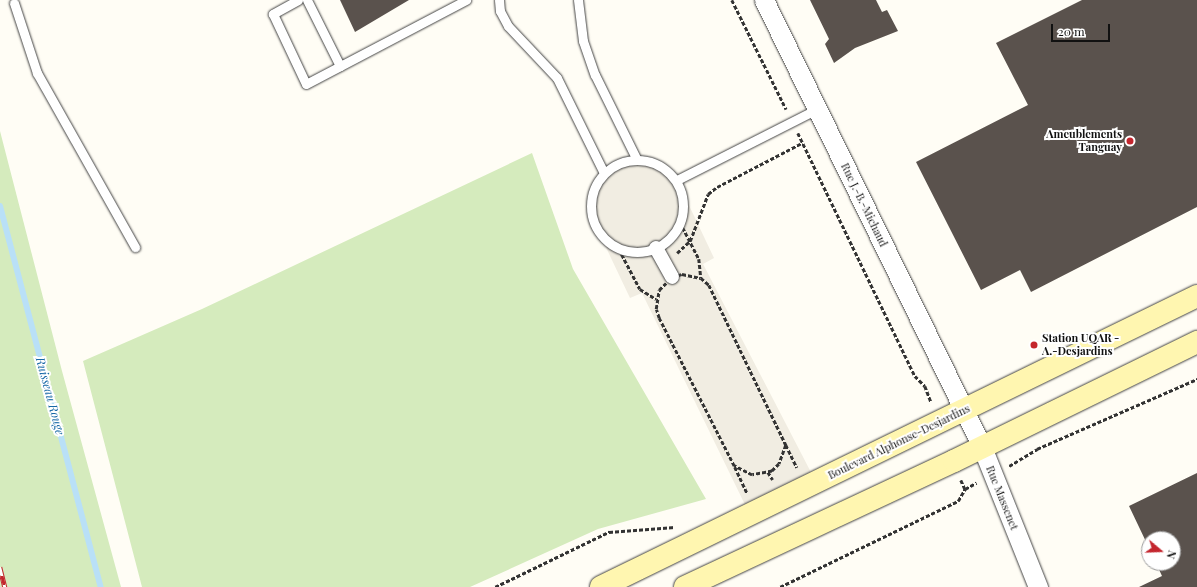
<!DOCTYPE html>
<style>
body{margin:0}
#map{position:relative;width:1197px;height:587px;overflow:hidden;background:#fffdf5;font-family:"Playfair Display",serif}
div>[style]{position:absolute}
.green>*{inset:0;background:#d5ebbd}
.plaza>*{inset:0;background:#f1ede2}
.stream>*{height:6px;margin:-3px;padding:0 3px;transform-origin:3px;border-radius:3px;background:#b9e0f7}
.building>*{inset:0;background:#5a524d}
.path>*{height:2.5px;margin-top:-1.25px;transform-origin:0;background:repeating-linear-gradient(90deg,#333 0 4px,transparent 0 6px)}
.roads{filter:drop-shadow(0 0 1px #444) drop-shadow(0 0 1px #444)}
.service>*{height:9px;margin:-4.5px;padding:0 4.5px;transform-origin:4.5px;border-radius:4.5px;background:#fff}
.service>.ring{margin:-4.5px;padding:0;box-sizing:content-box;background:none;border:9px solid #fff;border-radius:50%}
.pedestrian>*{height:14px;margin:-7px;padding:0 7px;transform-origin:7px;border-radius:7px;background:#fff}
.minor>*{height:19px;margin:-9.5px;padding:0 9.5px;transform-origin:9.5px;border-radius:9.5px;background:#fff}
.secondary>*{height:22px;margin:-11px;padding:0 11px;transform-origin:11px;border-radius:11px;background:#fff6b0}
.rail>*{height:4.5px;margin-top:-2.25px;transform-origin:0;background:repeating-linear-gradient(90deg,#fff 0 9px,#c4262e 0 18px);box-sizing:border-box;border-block:1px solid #c4262e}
.dots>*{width:11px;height:11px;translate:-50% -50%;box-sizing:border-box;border:2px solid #fff;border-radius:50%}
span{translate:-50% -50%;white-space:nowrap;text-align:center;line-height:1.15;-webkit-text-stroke:4px #fff;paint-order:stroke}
.poi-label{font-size:11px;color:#111;font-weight:700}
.right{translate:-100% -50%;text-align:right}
.left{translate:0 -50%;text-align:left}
.street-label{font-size:11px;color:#111}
.water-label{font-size:12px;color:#1768a6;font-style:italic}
.north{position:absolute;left:1141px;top:531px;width:40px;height:40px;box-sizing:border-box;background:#fff;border:1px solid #a0a0a0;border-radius:50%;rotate:109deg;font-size:11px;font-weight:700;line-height:16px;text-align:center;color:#111}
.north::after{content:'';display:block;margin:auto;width:14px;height:18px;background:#c4262e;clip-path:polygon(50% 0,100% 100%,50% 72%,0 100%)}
.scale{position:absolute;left:1051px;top:24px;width:59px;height:18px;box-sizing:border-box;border:2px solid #111;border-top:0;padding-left:5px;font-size:12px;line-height:14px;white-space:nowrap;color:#111;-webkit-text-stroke:3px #fff;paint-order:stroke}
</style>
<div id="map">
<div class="green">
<i style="clip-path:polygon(0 131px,62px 371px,121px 587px,0 587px)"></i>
<i style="clip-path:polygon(532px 153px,573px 269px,706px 499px,598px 529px,470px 587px,142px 587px,83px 361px,202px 309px)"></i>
</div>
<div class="plaza">
<i style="clip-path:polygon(636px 158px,662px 166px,677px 180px,714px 258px,703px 264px,816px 482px,750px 515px,642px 293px,630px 298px,592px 218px,590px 203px,594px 188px,604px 173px,620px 162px)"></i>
</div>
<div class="stream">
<i style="left:0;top:206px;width:394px;rotate:75.2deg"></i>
</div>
<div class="building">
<i style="clip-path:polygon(340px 0,409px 0,355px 32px)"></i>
<i style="clip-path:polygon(810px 0,876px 0,882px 12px,887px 10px,898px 31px,855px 48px,834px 63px,825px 44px,829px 39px)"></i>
<i style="clip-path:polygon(1082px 0,1197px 0,1197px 207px,1031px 292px,1020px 270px,981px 290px,916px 162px,1028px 105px,996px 43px)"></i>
<i style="clip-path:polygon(1197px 473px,1197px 587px,1139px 587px,1162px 576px,1156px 563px,1173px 563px,1173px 539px,1149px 539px,1149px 548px,1129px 506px)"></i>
</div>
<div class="path">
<i style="left:732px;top:0;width:122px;rotate:63.6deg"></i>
<i style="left:798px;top:133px;width:270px;rotate:64.3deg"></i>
<i style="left:915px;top:376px;width:14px;rotate:45deg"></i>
<i style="left:925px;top:386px;width:17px;rotate:69deg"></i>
<i style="left:680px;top:222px;width:42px;rotate:62.8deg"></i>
<i style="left:699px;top:259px;width:19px;rotate:84deg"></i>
<i style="left:619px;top:249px;width:45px;rotate:62.3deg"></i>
<i style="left:640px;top:289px;width:19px;rotate:32deg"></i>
<i style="left:677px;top:253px;width:18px;rotate:-43deg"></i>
<i style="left:690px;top:241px;width:50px;rotate:-69deg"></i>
<i style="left:708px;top:194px;width:11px;rotate:-38deg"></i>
<i style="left:717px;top:187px;width:96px;rotate:-27.4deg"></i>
<i style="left:682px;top:274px;width:19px;rotate:12deg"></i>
<i style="left:701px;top:278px;width:11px;rotate:41deg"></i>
<i style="left:709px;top:285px;width:178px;rotate:64.3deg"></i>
<i style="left:786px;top:445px;width:20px;rotate:110deg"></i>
<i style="left:779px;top:464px;width:10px;rotate:135deg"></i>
<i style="left:772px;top:471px;width:20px;rotate:169deg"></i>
<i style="left:752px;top:475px;width:20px;rotate:-153deg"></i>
<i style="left:734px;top:466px;width:166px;rotate:-116.9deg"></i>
<i style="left:659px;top:318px;width:9px;rotate:-108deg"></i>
<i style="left:656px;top:309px;width:19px;rotate:-81deg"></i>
<i style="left:659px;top:290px;width:18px;rotate:-45deg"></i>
<i style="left:672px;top:277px;width:10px;rotate:-17deg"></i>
<i style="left:786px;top:445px;width:25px;rotate:64deg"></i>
<i style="left:1009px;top:466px;width:33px;rotate:-31deg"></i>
<i style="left:1037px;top:449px;width:175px;rotate:-23.6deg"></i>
<i style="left:735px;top:467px;width:29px;rotate:65deg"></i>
<i style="left:768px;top:472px;width:9px;rotate:58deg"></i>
<i style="left:961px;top:480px;width:10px;rotate:66deg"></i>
<i style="left:495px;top:587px;width:127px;rotate:-25.8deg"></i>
<i style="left:609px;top:532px;width:66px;rotate:-4.3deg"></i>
<i style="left:780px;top:587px;width:198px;rotate:-25.8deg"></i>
<i style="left:958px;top:501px;width:14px;rotate:-60deg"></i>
<i style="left:965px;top:489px;width:13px;rotate:-29deg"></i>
</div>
<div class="roads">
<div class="service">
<i style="left:298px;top:0;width:29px;rotate:151deg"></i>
<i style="left:273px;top:14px;width:77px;rotate:64.8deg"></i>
<i style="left:306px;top:84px;width:181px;rotate:-27.7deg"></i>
<i style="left:307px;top:0;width:74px;rotate:63.4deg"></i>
<i style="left:499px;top:0;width:11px;rotate:85deg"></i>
<i style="left:500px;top:11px;width:17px;rotate:62deg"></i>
<i style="left:508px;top:26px;width:71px;rotate:46.7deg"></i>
<i style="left:557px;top:78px;width:106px;rotate:63.7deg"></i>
<i style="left:578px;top:0;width:41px;rotate:83deg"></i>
<i style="left:583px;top:41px;width:36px;rotate:71deg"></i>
<i style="left:595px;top:75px;width:93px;rotate:63.7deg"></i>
<i style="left:14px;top:3px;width:74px;rotate:71.8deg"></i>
<i style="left:37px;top:73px;width:200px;rotate:60.6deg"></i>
<i class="ring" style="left:591px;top:160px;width:83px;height:83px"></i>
<i style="left:677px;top:180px;width:157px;rotate:-26.9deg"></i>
</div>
<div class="pedestrian">
<i style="left:656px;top:248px;width:33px;rotate:61deg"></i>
</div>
<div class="minor">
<i style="left:764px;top:0;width:497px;rotate:64deg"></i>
<i style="left:982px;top:447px;width:151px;rotate:68.2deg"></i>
</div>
<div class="secondary">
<i style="left:601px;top:587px;width:663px;rotate:-26.02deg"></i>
<i style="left:685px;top:587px;width:297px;rotate:-25.1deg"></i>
<i style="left:954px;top:461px;width:271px;rotate:-26.1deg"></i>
</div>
</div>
<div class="rail">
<i style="left:0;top:567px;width:21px;rotate:76deg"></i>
</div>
<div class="dots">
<i style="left:1130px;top:141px;background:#c4262e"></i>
<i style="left:1034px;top:345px;background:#c4262e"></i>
</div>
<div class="poi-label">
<span class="right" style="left:1122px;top:141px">Ameublements<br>Tanguay</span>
<span class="left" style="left:1042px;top:345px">Station UQAR -<br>A.-Desjardins</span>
</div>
<div class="street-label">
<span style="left:864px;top:205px;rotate:64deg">Rue J.-B.-Michaud</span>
<span style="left:899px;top:442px;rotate:-26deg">Boulevard Alphonse-Desjardins</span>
<span style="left:1002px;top:498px;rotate:68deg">Rue Massenet</span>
</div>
<div class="water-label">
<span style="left:50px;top:396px;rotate:75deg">Ruisseau Rouge</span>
</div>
<div class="north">N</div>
<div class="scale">20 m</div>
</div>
